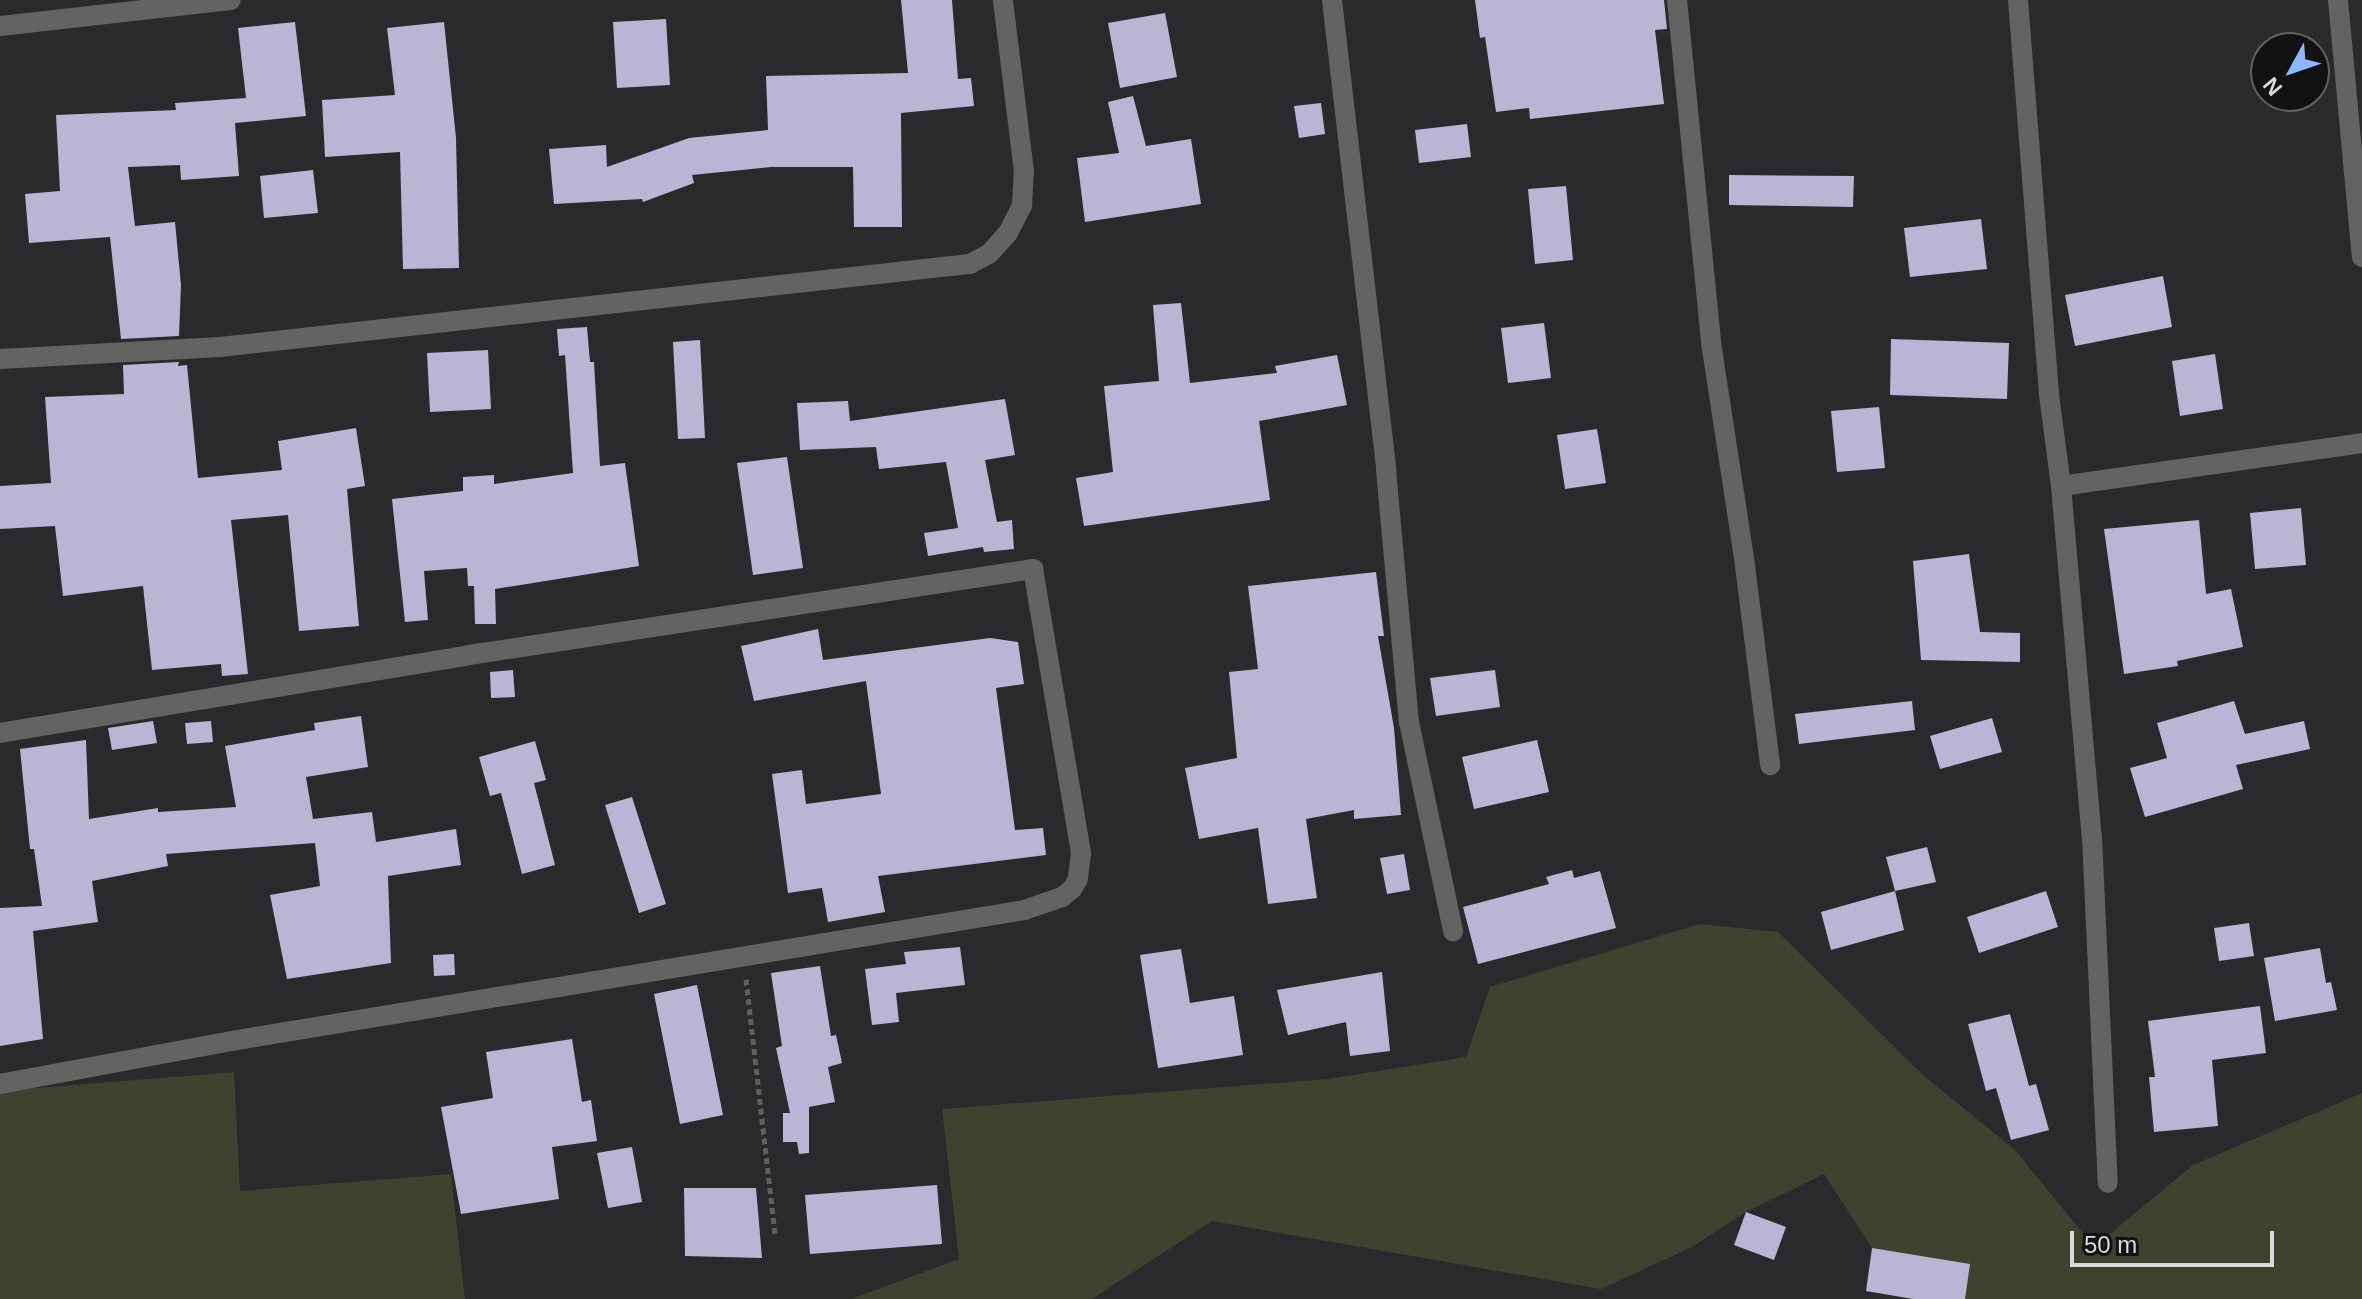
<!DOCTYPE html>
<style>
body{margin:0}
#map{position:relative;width:2362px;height:1299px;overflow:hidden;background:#2a292c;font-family:Helvetica,sans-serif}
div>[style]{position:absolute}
.green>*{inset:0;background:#3e432f}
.building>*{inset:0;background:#bbb4d4}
.path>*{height:5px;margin-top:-2.5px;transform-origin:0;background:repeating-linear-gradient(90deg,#5f5e61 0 6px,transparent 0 10px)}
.minor>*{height:20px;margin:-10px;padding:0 10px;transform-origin:10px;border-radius:10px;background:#656362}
span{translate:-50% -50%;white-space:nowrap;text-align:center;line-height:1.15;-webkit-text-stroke:8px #121213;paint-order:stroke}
.north{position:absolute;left:2250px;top:32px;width:80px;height:80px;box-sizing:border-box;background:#121213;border:2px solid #626263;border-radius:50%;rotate:230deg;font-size:22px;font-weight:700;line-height:32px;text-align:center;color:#dad9db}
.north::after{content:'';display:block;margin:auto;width:28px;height:36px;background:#8db9fc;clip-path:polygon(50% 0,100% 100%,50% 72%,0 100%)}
.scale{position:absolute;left:2070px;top:1231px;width:204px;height:36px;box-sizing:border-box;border:4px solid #dad9db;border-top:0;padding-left:10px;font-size:24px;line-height:28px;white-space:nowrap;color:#dad9db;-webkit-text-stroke:6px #121213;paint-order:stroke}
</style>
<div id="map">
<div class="green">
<i style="clip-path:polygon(1700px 924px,1778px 932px,1923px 1075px,2015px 1150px,2094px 1247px,2193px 1165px,2362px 1093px,2362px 1299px,1910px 1299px,1885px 1268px,1824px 1174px,1746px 1212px,1692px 1247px,1601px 1289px,1212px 1221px,1092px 1299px,851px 1299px,959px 1259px,942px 1109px,1328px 1079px,1466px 1057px,1490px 987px)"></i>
<i style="clip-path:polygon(234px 1072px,240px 1191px,451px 1174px,465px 1299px,0 1299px,0 1091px)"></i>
</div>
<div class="building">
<i style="clip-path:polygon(901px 0,952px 0,958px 79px,971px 78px,974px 106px,901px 113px,902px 227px,854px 227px,853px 167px,771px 167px,692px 175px,694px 183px,643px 202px,642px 199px,554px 204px,549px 149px,606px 145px,607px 167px,689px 138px,768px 130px,766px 76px,908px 73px)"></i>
<i style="clip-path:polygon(1475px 0,1664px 0,1667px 29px,1655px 30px,1664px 104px,1530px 119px,1529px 108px,1496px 112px,1485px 37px,1480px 38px)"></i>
<i style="clip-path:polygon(1165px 13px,1177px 77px,1120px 88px,1108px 23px)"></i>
<i style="clip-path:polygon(666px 19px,670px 85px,617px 88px,613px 22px)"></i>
<i style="clip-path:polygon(295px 22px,306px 116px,235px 123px,239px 176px,181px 180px,180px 165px,128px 167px,135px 226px,175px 222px,181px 285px,179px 336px,121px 339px,110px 237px,29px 243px,25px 194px,60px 191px,56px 115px,176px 110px,175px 103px,246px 98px,238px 28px)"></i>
<i style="clip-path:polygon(444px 22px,456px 138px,459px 268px,403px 269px,400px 152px,325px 157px,322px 100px,395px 95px,387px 28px)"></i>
<i style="clip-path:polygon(1133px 96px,1146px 146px,1191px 139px,1201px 204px,1085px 222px,1077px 158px,1119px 153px,1108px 102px)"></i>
<i style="clip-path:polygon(1321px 103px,1325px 134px,1299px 138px,1294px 106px)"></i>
<i style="clip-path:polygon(1467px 124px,1471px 157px,1419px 163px,1415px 130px)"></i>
<i style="clip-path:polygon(313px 170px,318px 213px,264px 218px,260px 176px)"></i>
<i style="clip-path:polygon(1729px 175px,1854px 176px,1853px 207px,1729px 205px)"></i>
<i style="clip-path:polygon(1566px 186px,1573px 260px,1535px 264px,1528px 189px)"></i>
<i style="clip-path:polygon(1981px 219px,1987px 269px,1910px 277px,1904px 228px)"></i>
<i style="clip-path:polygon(2163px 276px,2172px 327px,2075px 346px,2065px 295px)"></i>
<i style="clip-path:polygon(1181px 303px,1190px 383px,1277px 373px,1275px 366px,1337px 355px,1347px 405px,1259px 421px,1270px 500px,1084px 526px,1076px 478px,1113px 472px,1104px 386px,1159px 381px,1153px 305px)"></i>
<i style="clip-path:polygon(1544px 323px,1551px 378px,1508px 383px,1501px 328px)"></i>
<i style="clip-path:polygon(587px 327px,590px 362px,594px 362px,600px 466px,625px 463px,639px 566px,495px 589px,496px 624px,475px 624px,474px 586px,468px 586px,467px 568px,424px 571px,428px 620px,405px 622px,392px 499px,463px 491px,463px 477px,494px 475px,494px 484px,573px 473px,565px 355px,559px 356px,557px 329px)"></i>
<i style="clip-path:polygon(1891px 339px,2009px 343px,2007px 399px,1890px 395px)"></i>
<i style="clip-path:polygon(700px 340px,705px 438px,678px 439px,673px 342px)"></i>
<i style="clip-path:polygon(488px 350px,491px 409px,430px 412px,427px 353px)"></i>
<i style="clip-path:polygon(2215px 354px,2223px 409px,2180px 416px,2172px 361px)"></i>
<i style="clip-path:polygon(179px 362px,178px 366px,187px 365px,198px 478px,282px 470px,278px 441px,356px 428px,365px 486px,347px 489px,359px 626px,299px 631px,288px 515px,231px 520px,248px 674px,222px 676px,221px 664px,152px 670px,143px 586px,63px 596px,55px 526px,0 529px,0 486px,51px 483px,45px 397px,124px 394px,123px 365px)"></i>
<i style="clip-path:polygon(1005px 399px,1015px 455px,985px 460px,997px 522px,1012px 520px,1014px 549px,984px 552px,983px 547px,928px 556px,924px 533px,958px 528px,946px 462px,879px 469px,876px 447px,800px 450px,797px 403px,848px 401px,850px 421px)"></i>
<i style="clip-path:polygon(1879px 407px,1885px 468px,1837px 472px,1831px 411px)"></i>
<i style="clip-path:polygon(1597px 429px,1606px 483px,1565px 489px,1557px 435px)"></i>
<i style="clip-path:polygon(787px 457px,803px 568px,753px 575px,737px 463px)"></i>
<i style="clip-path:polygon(2301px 508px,2306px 565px,2255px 569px,2250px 513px)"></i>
<i style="clip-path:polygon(2199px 520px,2206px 594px,2231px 589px,2243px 647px,2177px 661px,2178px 666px,2124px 674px,2104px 529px)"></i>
<i style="clip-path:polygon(1969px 554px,1980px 632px,2020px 633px,2020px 662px,1921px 660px,1913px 561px)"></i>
<i style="clip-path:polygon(1376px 572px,1384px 636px,1378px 636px,1394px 728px,1401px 815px,1354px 819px,1354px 810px,1306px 819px,1317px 898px,1268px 904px,1258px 828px,1199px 839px,1185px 768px,1237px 758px,1229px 672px,1258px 669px,1248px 586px)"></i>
<i style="clip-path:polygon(818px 629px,823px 660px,990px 638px,1018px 642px,1024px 684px,996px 688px,1015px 830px,1043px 828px,1046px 855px,878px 876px,885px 912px,828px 922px,822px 888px,788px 893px,772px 774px,802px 770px,806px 804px,881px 794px,866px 681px,754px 701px,741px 646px)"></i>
<i style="clip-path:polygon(513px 670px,515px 697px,491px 698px,490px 672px)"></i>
<i style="clip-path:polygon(1495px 670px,1500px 707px,1436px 716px,1430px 678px)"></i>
<i style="clip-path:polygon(1912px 701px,1915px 730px,1799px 744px,1795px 714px)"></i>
<i style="clip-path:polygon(2234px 701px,2245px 734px,2304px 721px,2310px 749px,2236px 765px,2243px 789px,2145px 817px,2130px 768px,2167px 758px,2157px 723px)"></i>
<i style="clip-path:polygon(361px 716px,368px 767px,306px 777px,313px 819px,372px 812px,376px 842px,456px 829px,461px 865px,388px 876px,391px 963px,287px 979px,270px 895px,320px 886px,315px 843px,166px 854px,168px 866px,92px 881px,98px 922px,33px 931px,43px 1039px,0 1046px,0 908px,42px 906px,34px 849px,30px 849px,20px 749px,86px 740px,89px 819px,158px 808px,158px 812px,236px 807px,225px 746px,315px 730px,314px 723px)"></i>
<i style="clip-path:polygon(1992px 718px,2002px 752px,1940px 769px,1930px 736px)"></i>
<i style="clip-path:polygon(153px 721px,157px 743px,112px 750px,108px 728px)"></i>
<i style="clip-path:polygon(211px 721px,213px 742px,187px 744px,185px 723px)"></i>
<i style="clip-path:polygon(1537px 740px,1549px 792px,1474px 809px,1462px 757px)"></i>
<i style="clip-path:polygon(535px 741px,546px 780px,534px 783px,555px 865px,522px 874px,501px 793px,490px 796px,479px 757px)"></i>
<i style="clip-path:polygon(632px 797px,666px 904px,639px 913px,605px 805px)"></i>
<i style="clip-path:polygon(1927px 847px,1936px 882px,1895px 891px,1886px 857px)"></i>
<i style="clip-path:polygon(1404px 854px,1410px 890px,1387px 894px,1380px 858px)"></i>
<i style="clip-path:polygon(1572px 870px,1574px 878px,1600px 871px,1616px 928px,1478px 964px,1463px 907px,1549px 884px,1546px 877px)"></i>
<i style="clip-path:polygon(1895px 891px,1904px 930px,1831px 950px,1821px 912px)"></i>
<i style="clip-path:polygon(2046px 891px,2058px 927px,1979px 953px,1967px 917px)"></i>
<i style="clip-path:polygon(2249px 923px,2254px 956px,2219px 961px,2214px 928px)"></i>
<i style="clip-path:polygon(960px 947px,965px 985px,896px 993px,899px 1022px,872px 1025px,865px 969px,906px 964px,904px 952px)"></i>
<i style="clip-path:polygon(2320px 948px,2326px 983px,2331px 982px,2337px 1010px,2275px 1021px,2264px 958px)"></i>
<i style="clip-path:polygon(1181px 949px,1190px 1003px,1234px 996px,1243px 1055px,1158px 1068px,1140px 955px)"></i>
<i style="clip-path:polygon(454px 954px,455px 975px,434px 976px,433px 955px)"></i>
<i style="clip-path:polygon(820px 966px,831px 1036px,836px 1035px,842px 1063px,828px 1067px,835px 1102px,809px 1107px,809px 1153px,799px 1154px,797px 1142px,783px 1142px,783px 1113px,790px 1113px,776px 1048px,782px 1046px,771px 973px)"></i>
<i style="clip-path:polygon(1382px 972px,1390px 1051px,1350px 1056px,1346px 1022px,1288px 1035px,1277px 990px)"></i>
<i style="clip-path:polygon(697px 985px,723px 1115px,680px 1124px,654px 994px)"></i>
<i style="clip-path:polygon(2260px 1006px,2266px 1053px,2212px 1060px,2218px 1126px,2154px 1132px,2149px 1077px,2155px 1077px,2148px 1021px)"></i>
<i style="clip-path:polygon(2010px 1014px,2029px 1086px,2036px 1084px,2049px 1130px,2011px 1140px,1996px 1088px,1986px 1091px,1968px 1024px)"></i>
<i style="clip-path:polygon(572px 1039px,582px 1102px,591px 1100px,597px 1141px,552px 1147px,559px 1199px,461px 1214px,441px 1107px,493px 1098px,486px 1052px)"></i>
<i style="clip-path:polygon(632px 1147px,642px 1202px,608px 1208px,597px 1153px)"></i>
<i style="clip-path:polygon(937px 1185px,942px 1244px,810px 1254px,805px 1195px)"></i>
<i style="clip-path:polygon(684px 1188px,756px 1188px,762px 1258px,685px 1256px)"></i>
<i style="clip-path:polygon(1746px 1212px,1786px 1227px,1774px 1260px,1734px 1245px)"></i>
<i style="clip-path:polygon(1872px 1248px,1970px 1264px,1965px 1299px,1913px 1299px,1866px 1291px)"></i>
</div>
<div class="path">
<i style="left:746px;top:979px;width:256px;rotate:83.5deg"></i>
</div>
<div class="minor">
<i style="left:1332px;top:0;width:473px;rotate:83.4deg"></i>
<i style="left:1386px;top:470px;width:253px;rotate:84.8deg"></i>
<i style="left:1409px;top:722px;width:214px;rotate:78.1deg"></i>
<i style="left:1677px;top:0;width:351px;rotate:84.3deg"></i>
<i style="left:1712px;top:349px;width:211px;rotate:81.3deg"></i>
<i style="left:1744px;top:558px;width:209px;rotate:82.8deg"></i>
<i style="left:2018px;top:0;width:396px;rotate:85.5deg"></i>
<i style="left:2049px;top:395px;width:92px;rotate:82.5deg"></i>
<i style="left:2061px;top:486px;width:352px;rotate:85deg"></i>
<i style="left:2092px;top:837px;width:346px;rotate:87.4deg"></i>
<i style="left:2338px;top:0;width:258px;rotate:84.7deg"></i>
<i style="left:0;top:26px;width:232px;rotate:-6.4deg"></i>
<i style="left:0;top:359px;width:220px;rotate:-3.1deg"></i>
<i style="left:220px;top:347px;width:755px;rotate:-6.32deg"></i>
<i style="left:970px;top:264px;width:21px;rotate:-28deg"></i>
<i style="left:989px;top:254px;width:28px;rotate:-48deg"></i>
<i style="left:1008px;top:233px;width:30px;rotate:-63deg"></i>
<i style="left:1022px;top:206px;width:34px;rotate:-87deg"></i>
<i style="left:1024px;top:172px;width:173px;rotate:-97deg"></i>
<i style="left:2061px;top:486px;width:304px;rotate:-8.1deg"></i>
<i style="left:0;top:733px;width:475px;rotate:-9.4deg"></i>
<i style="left:469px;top:655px;width:571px;rotate:-8.67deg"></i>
<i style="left:1033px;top:569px;width:288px;rotate:80.4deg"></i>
<i style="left:1081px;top:853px;width:26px;rotate:97deg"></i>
<i style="left:1078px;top:879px;width:12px;rotate:121deg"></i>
<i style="left:1072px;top:889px;width:13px;rotate:141deg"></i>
<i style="left:1062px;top:897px;width:39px;rotate:161deg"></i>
<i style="left:1025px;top:910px;width:799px;rotate:170.63deg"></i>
<i style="left:237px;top:1040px;width:241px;rotate:169.5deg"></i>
</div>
<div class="north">N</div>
<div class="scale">50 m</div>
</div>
